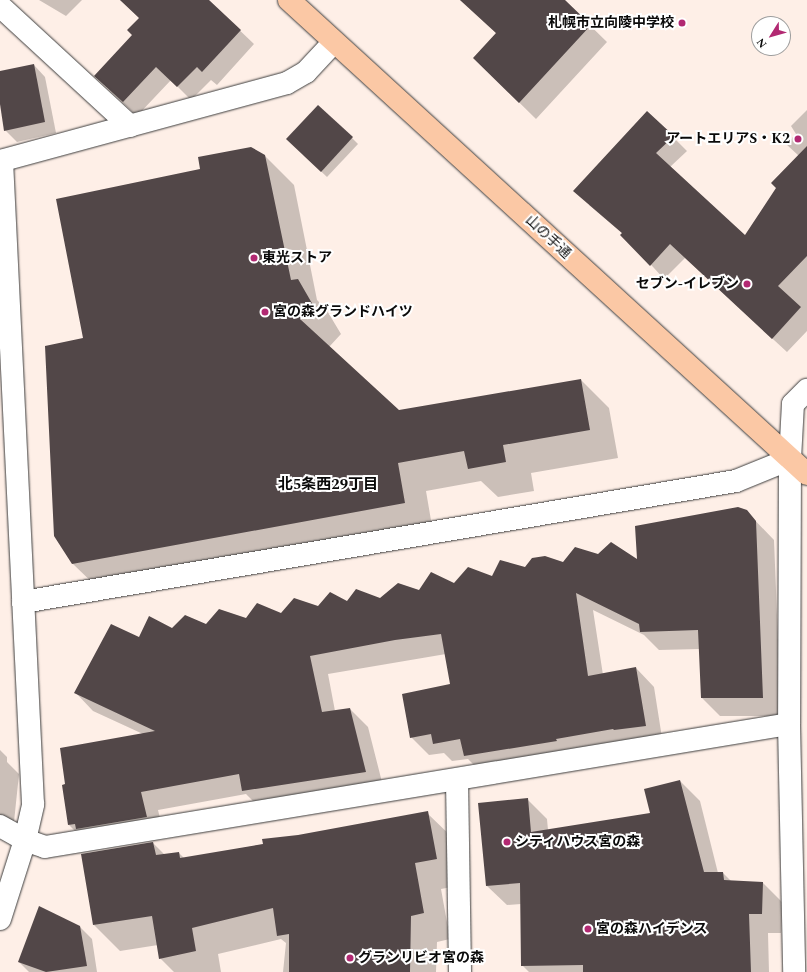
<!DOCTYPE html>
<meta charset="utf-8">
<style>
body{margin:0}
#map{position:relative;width:807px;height:972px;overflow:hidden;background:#feefe7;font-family:Spectral,"Noto Sans JP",serif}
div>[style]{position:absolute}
.shadow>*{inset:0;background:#0003}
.building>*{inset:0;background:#524748}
.roads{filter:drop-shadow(0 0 1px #3d3d3d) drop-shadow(0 0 1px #3d3d3d)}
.street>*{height:22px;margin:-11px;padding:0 11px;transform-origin:11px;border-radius:11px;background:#fff}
.secondary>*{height:22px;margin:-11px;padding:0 11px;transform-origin:11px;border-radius:11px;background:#fbc8a5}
.dots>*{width:11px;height:11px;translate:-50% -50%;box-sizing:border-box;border:2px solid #fff;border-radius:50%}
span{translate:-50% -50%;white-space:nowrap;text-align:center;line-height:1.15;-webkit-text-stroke:4px #fff;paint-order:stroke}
.poi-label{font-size:14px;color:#0a0a0a;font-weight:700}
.right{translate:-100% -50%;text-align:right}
.left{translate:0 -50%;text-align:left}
.street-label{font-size:14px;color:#0a0a0a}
.neighbourhood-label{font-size:15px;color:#0a0a0a;font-weight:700}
.north{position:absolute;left:751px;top:16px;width:40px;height:40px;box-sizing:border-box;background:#fff;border:1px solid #9d9d9d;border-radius:50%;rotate:233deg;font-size:11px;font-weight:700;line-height:16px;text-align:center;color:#0a0a0a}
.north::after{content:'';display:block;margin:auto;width:14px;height:18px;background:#b22972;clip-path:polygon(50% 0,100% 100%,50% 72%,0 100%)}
</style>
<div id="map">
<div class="shadow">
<i style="clip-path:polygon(39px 0,82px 0,66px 16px)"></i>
<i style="clip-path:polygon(120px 0,208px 0,254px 44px,217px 85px,211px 80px,191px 100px,171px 80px,137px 116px,109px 90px,140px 18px)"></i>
<i style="clip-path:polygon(460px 0,564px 0,607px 42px,536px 119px,491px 75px,497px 34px)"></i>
<i style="clip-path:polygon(34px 65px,45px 77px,56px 133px,17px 142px,5px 130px,0 98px,0 72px)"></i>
<i style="clip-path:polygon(807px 110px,807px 331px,787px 352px,685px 258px,664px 279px,623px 234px,589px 205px,673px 137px,687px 151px,670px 167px,745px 236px,799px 156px,786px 144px,796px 134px,791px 126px)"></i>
<i style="clip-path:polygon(352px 138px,358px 144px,327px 177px,293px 145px)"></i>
<i style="clip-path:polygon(265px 156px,294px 185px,317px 300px,326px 309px,341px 334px,329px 347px,399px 411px,581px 380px,609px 408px,618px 458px,531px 473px,534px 491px,498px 497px,481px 481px,426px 491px,433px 532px,102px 592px,73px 564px,84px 339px)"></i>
<i style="clip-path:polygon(746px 511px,774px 540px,781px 716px,720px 716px,702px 698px,700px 649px,659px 650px,644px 635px,593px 610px,603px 675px,636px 668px,654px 687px,663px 744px,483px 774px,468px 759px,452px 761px,444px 753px,429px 755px,411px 737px,452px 685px,446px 654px,328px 674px,335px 711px,350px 709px,368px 727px,384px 790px,261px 809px,246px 794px,158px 810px,164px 835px,87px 843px,69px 825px,143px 734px,93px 711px,75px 692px,139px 638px,172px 629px,247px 619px,347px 602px,380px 599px,492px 577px,525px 568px,563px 563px,598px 555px,638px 561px)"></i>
<i style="clip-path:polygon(0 750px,7px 757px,7px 762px,19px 774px,14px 822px,0 820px)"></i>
<i style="clip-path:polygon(680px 781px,700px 801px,718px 873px,723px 873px,731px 881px,763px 883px,782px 902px,781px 933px,768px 933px,769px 972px,529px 972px,522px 965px,521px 904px,507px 905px,487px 886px,527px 799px,547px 819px,548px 830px,651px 814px)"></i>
<i style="clip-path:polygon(427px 813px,454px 839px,462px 885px,441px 889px,450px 939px,437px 942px,436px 972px,283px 972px,286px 943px,281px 939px,218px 954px,221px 972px,174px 972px,160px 958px,158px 945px,120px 951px,94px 925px,153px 843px,165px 855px,179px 853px,185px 859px)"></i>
<i style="clip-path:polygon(80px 927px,92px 939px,97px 972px,29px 972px,19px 962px)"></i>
</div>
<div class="building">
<i style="clip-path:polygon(120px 0,209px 0,241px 30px,202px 72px,197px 67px,177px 87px,156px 67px,123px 102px,94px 76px,132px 35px,127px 30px,139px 18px)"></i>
<i style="clip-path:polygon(460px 0,565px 0,591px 25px,519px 103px,473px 58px,496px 33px)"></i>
<i style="clip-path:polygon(34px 64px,45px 122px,4px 131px,0 104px,0 71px)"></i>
<i style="clip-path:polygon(318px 105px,353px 137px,321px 172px,286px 139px)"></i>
<i style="clip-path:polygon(647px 111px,674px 136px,656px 153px,745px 235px,776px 188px,771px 183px,807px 146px,807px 256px,778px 286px,801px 307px,772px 339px,670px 244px,650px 266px,620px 235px,622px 233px,573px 191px)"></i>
<i style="clip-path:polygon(251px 147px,265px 155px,291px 280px,298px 279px,313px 305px,300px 319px,399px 410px,581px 379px,590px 430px,503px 445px,506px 462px,468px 469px,464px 451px,398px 463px,405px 503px,72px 564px,54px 536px,45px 346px,83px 338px,56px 199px,200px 169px,198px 157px)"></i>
<i style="clip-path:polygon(738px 507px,747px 510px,756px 521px,763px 698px,701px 698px,698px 630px,640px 632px,639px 624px,576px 593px,588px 676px,636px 667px,646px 726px,614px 730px,613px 729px,556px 739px,557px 741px,464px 756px,460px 739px,433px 744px,431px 734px,410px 738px,402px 694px,450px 684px,441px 634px,395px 640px,310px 656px,322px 712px,350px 708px,366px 772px,242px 791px,239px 774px,141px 792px,147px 817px,76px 829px,75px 824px,68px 825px,62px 785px,65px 784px,60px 748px,155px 731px,74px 693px,111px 624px,139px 637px,149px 616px,172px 628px,185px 615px,206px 624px,219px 609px,246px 618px,257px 603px,281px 613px,294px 598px,318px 606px,330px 592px,347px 601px,356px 589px,380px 598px,398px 583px,419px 590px,431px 572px,454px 583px,468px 567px,492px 576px,500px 560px,525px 567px,532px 558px,545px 556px,563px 562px,575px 547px,598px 554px,611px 542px,637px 559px,635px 526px)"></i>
<i style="clip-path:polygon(680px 780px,704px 872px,723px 872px,724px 880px,763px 882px,762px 914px,749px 914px,751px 972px,583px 972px,583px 965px,521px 966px,520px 883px,486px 886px,478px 803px,528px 798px,531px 832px,650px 813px,644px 789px)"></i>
<i style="clip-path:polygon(428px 811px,437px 859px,415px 863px,424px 913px,411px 916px,410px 972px,289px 972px,289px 934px,277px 936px,273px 908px,192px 928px,196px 951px,159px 959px,152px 916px,93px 925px,81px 854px,153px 842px,156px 855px,179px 852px,180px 858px,263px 844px,262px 839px,298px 835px)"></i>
<i style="clip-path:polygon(39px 906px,80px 926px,87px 966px,46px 972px,18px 962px)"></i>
</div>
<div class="roads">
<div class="street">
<i style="left:0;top:6px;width:177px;rotate:42.7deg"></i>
<i style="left:0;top:161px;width:297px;rotate:-15.2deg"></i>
<i style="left:287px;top:83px;width:22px;rotate:-30deg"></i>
<i style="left:306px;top:72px;width:41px;rotate:-47deg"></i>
<i style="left:790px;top:459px;width:265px;rotate:90.2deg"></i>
<i style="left:789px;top:724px;width:248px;rotate:88.8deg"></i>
<i style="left:23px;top:602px;width:723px;rotate:-9.63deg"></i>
<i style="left:736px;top:481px;width:58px;rotate:-22.2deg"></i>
<i style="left:790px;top:459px;width:55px;rotate:-86.9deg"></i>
<i style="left:793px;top:404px;width:20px;rotate:-45deg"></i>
<i style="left:457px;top:780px;width:192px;rotate:89.1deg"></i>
<i style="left:0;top:826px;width:29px;rotate:29deg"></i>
<i style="left:25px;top:840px;width:21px;rotate:19deg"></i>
<i style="left:45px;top:847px;width:754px;rotate:-9.39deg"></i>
<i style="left:0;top:919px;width:83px;rotate:-72.4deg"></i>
<i style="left:25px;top:840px;width:37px;rotate:-77deg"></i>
<i style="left:33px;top:804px;width:644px;rotate:-92.76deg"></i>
</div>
<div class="secondary">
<i style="left:289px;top:0;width:702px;rotate:42.46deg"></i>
</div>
</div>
<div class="dots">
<i style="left:682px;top:23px;background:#b22972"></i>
<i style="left:798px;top:139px;background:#b22972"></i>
<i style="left:254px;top:258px;background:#b22972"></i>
<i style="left:747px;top:284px;background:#b22972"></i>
<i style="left:265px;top:312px;background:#b22972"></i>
<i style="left:507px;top:842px;background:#b22972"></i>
<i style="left:588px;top:929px;background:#b22972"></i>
<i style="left:350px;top:958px;background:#b22972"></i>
</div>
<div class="poi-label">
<span class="right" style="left:674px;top:23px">札幌市立向陵中学校</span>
<span class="right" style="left:790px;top:139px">アートエリアS・K2</span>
<span class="left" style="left:262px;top:258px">東光ストア</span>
<span class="right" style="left:739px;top:284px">セブン-イレブン</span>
<span class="left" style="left:273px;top:312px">宮の森グランドハイツ</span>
<span class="left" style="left:515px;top:842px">シティハウス宮の森</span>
<span class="left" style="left:596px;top:929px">宮の森ハイデンス</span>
<span class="left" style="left:358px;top:958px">グランリビオ宮の森</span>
</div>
<div class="street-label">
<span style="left:548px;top:237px;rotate:43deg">山の手通</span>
</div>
<div class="neighbourhood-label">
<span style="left:328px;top:485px">北5条西29丁目</span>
</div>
<div class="north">N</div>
</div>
